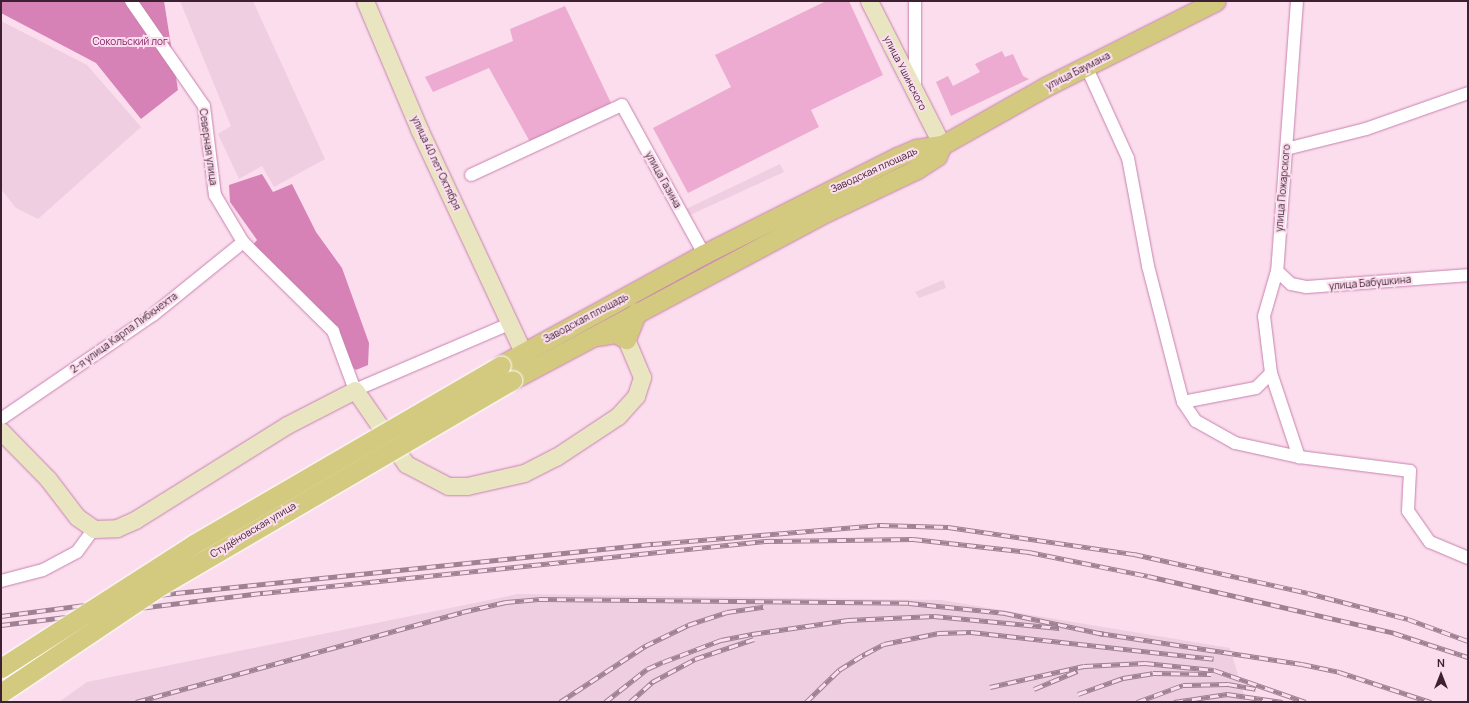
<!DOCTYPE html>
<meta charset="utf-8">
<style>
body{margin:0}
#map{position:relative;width:1469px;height:703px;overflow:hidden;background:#fbddee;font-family:Manrope,sans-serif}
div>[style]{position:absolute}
.built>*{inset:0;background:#efcee1}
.green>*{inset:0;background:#edabd2}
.forest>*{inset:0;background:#d782b7}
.roads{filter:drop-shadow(0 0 1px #c882ad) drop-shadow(0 0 1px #c882ad)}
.street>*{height:12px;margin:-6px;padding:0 6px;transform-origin:6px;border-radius:6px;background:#fff}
.secondary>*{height:17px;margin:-8.5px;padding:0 8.5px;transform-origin:8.5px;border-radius:8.5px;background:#e9e5c0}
.primary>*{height:19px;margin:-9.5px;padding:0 9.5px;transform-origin:9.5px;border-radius:9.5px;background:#d3ca80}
.rail>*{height:4.5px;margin-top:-2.25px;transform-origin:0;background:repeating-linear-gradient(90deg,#fbddee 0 9px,#9e8192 0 18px);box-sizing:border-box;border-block:1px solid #9e8192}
.bridges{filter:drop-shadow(0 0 1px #fff) drop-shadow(0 0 1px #fff)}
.primary-bridge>*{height:19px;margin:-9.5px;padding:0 9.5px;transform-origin:9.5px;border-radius:9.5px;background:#d3ca80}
span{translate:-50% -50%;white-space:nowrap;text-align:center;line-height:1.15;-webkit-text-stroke:4px #fbddee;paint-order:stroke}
.park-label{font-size:10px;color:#801b62}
.street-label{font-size:10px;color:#3d2132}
.frame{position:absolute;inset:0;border:2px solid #3d2132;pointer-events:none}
.north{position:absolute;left:1421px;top:655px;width:40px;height:40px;-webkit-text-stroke:3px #fbddee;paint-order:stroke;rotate:0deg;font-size:11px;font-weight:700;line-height:16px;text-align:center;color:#3d2132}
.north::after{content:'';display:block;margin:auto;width:14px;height:18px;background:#3d2132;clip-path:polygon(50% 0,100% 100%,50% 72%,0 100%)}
</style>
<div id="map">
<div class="built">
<i style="clip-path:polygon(180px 1px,253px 1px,325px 159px,274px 187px,262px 166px,239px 179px,218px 134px,231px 126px)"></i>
<i style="clip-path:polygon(1px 21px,87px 65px,141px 127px,38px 219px,16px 208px,1px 189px)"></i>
<i style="clip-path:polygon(780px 164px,784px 172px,690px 215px,686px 209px)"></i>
<i style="clip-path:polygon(943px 280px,946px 288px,919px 298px,915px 292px)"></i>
<i style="clip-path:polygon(518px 594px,941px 600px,1230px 648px,1246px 702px,59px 702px,87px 682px)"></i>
</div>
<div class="green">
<i style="clip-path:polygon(826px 1px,849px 1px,883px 75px,811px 110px,819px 127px,688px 193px,653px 128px,731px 87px,715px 55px)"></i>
<i style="clip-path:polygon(565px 6px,611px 103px,530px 142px,489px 68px,433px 92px,425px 77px,513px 41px,510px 29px)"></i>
<i style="clip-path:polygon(1002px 51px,1005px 57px,1013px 54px,1023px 76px,1029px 79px,951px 116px,936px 82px,948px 76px,953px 86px,980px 72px,975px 64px)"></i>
</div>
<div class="forest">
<i style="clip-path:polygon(1px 1px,164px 1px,178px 90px,141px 119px,96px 63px,1px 13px)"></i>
<i style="clip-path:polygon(262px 174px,273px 192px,292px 184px,316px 232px,342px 268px,369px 343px,368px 365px,356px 370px,350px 365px,336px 328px,252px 246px,257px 240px,230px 202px,229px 185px)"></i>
</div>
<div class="roads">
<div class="street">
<i style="left:131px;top:1px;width:128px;rotate:55.2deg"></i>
<i style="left:204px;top:106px;width:90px;rotate:83deg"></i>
<i style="left:215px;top:195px;width:55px;rotate:59.2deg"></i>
<i style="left:243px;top:242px;width:127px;rotate:44.7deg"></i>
<i style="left:333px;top:331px;width:63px;rotate:69.6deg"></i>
<i style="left:355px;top:390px;width:168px;rotate:-23.2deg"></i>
<i style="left:1297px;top:1px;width:271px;rotate:94.2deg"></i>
<i style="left:1277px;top:271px;width:47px;rotate:106.1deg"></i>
<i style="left:1264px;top:316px;width:57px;rotate:83deg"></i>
<i style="left:1271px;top:373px;width:89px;rotate:71.6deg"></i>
<i style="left:1299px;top:457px;width:112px;rotate:7.2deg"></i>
<i style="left:1410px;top:471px;width:40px;rotate:92.9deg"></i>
<i style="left:1408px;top:511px;width:38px;rotate:55deg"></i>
<i style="left:1430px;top:542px;width:41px;rotate:22.8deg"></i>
<i style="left:1086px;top:66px;width:101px;rotate:65.5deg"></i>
<i style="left:1128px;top:158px;width:110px;rotate:79.5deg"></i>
<i style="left:1148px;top:266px;width:140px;rotate:75.6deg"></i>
<i style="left:1183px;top:402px;width:74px;rotate:-10.9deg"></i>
<i style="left:1256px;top:388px;width:21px;rotate:-45deg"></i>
<i style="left:915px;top:89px;width:88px;rotate:-90deg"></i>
<i style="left:1286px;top:149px;width:82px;rotate:-14deg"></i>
<i style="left:1366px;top:129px;width:108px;rotate:-19.4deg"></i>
<i style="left:471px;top:175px;width:166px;rotate:-24.9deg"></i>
<i style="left:622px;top:105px;width:170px;rotate:61.2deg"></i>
<i style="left:1277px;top:271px;width:19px;rotate:43deg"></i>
<i style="left:1291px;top:284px;width:15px;rotate:11deg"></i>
<i style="left:1306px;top:287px;width:162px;rotate:-4.2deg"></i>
<i style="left:1183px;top:402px;width:23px;rotate:56deg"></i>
<i style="left:1196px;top:421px;width:45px;rotate:29.4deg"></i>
<i style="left:1235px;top:443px;width:66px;rotate:12.3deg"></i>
<i style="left:1px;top:419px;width:184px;rotate:-34.4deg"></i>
<i style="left:153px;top:315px;width:116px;rotate:-39deg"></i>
<i style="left:1px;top:581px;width:43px;rotate:-14.7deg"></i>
<i style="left:43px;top:570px;width:38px;rotate:-28deg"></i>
<i style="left:77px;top:552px;width:29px;rotate:-54deg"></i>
</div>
<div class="secondary">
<i style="left:365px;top:1px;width:139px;rotate:67.1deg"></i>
<i style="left:419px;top:129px;width:246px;rotate:65deg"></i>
<i style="left:869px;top:1px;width:161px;rotate:63.1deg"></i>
<i style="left:1px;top:431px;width:67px;rotate:45.6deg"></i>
<i style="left:48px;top:479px;width:48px;rotate:52.7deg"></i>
<i style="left:77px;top:517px;width:21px;rotate:35deg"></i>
<i style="left:94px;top:529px;width:23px;rotate:-2deg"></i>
<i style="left:117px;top:528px;width:20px;rotate:-24deg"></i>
<i style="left:135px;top:520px;width:179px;rotate:-32deg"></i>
<i style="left:287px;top:425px;width:76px;rotate:-27.2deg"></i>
<i style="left:355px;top:390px;width:90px;rotate:55.4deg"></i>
<i style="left:406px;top:464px;width:47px;rotate:27.6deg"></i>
<i style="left:448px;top:486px;width:19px"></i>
<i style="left:467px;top:486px;width:58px;rotate:-12.8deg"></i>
<i style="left:524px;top:473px;width:36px;rotate:-27deg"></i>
<i style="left:556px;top:457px;width:74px;rotate:-33.5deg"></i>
<i style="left:618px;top:416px;width:27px;rotate:-48deg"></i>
<i style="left:636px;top:396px;width:20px;rotate:-72deg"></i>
<i style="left:642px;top:377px;width:41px;rotate:-112.8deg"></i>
</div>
<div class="primary">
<i style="left:597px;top:336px;width:19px;rotate:-9deg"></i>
<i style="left:616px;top:333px;width:12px;rotate:31deg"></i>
<i style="left:626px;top:339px;width:29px;rotate:-68deg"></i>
<i style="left:501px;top:365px;width:231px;rotate:-28.7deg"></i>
<i style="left:704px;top:254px;width:216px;rotate:-26.7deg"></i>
<i style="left:897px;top:157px;width:21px;rotate:-23deg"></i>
<i style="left:916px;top:149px;width:26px;rotate:-9deg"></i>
<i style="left:942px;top:145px;width:118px;rotate:-29.4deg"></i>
<i style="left:1045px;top:87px;width:191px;rotate:-26.7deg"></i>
<i style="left:512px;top:380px;width:359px;rotate:-28.1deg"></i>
<i style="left:829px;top:211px;width:98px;rotate:-25.5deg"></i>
<i style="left:917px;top:169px;width:24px;rotate:-33deg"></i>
<i style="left:937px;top:156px;width:12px;rotate:-66deg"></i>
</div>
</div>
<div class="rail">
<i style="left:1px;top:616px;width:177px;rotate:-7.5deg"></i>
<i style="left:176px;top:593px;width:480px;rotate:-5.9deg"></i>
<i style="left:653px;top:544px;width:228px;rotate:-4.8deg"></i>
<i style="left:880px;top:525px;width:68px;rotate:1.7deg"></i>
<i style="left:948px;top:527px;width:188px;rotate:8.3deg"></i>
<i style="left:1134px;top:554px;width:178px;rotate:12.6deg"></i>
<i style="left:1308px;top:593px;width:103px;rotate:14.6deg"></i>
<i style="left:1408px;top:619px;width:64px;rotate:20.1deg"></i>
<i style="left:1px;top:625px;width:264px;rotate:-7deg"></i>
<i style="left:263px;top:593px;width:505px;rotate:-5.91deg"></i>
<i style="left:765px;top:541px;width:148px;rotate:-0.8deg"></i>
<i style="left:913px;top:539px;width:117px;rotate:6.4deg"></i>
<i style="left:1029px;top:552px;width:121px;rotate:11.4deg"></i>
<i style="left:1148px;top:576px;width:253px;rotate:13deg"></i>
<i style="left:1394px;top:633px;width:78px;rotate:18deg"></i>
<i style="left:1099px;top:633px;width:205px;rotate:8.7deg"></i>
<i style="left:1302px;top:664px;width:38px;rotate:12deg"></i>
<i style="left:1339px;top:672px;width:97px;rotate:18.1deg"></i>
<i style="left:990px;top:687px;width:96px;rotate:-12.6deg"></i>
<i style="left:1084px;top:666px;width:61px;rotate:-2.8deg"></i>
<i style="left:1145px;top:663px;width:69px;rotate:5.8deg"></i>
<i style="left:1214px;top:670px;width:97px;rotate:19.2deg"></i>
<i style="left:1034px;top:689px;width:47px;rotate:-22.7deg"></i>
<i style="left:1078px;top:694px;width:48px;rotate:-19.6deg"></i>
<i style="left:1123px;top:678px;width:30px;rotate:-9deg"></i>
<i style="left:1153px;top:673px;width:58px;rotate:1deg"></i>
<i style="left:136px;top:702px;width:338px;rotate:-15.4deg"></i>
<i style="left:462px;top:612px;width:45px;rotate:-12.8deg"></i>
<i style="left:506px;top:602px;width:33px;rotate:-5deg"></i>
<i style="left:539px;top:599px;width:370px;rotate:0.6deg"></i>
<i style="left:909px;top:603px;width:97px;rotate:5.9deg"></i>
<i style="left:1005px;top:613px;width:101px;rotate:12deg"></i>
<i style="left:560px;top:702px;width:102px;rotate:-33.4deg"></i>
<i style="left:645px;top:646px;width:48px;rotate:-26deg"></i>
<i style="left:688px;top:625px;width:41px;rotate:-18.4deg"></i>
<i style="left:727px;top:612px;width:37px;rotate:-8deg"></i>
<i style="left:605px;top:702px;width:53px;rotate:-38.2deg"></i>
<i style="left:647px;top:669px;width:17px;rotate:-24deg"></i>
<i style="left:663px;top:662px;width:62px;rotate:-20.8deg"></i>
<i style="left:721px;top:640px;width:32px;rotate:-11deg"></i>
<i style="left:752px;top:634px;width:97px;rotate:-8.3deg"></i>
<i style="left:848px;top:620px;width:86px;rotate:-2.7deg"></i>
<i style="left:934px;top:616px;width:126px;rotate:5.5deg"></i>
<i style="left:630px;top:702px;width:30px;rotate:-42deg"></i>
<i style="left:652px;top:682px;width:49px;rotate:-28.1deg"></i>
<i style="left:695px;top:659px;width:62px;rotate:-18.7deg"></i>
<i style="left:806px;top:702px;width:46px;rotate:-44.1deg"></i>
<i style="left:839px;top:670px;width:31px;rotate:-32deg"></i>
<i style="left:865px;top:654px;width:21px;rotate:-28deg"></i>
<i style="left:884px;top:644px;width:56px;rotate:-11.3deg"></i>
<i style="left:939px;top:633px;width:32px;rotate:-2deg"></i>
<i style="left:971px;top:632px;width:244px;rotate:6.3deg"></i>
<i style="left:1137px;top:702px;width:49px;rotate:-20.3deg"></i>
<i style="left:1183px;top:685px;width:45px;rotate:-1.3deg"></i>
<i style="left:1228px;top:684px;width:28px;rotate:10deg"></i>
<i style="left:1174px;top:702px;width:54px;rotate:-8.6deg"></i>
<i style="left:1227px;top:694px;width:56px;rotate:8.3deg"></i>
</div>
<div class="bridges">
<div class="primary-bridge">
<i style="left:1px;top:668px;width:229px;rotate:-32.7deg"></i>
<i style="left:194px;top:544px;width:355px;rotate:-30.2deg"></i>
<i style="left:1px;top:693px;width:192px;rotate:-33.9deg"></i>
<i style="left:160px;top:586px;width:408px;rotate:-30.3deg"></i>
</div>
</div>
<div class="park-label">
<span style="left:130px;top:42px">Сокольский лог</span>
</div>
<div class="street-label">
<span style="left:1078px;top:71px;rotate:-27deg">улица Баумана</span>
<span style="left:905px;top:73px;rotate:63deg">улица Ушинского</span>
<span style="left:208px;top:147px;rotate:82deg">Северная улица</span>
<span style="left:436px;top:163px;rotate:65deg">улица 40 лет Октября</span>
<span style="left:874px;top:170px;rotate:-25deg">Заводская площадь</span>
<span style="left:663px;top:180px;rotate:61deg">улица Газина</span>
<span style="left:1283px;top:188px;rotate:-85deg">улица Пожарского</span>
<span style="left:1370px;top:283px;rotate:-5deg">улица Бабушкина</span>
<span style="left:586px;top:318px;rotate:-28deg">Заводская площадь</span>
<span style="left:124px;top:333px;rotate:-36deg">2-я улица Карла Либкнехта</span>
<span style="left:253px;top:530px;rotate:-31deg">Студёновская улица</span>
</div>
<div class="frame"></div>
<div class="north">N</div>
</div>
